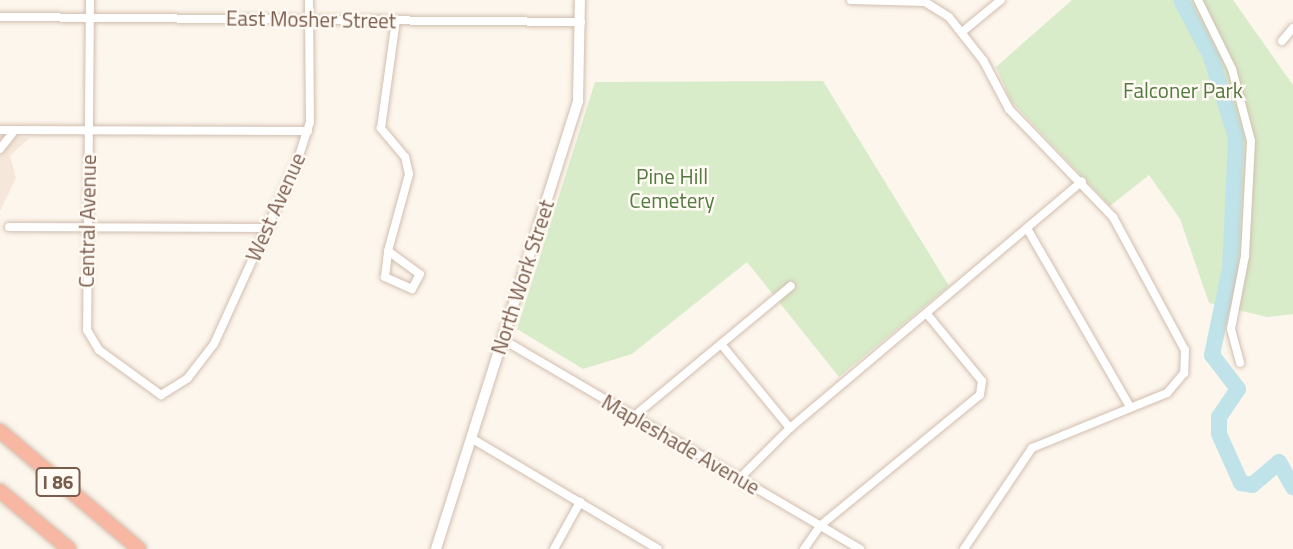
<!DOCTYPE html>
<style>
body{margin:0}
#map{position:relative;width:1293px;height:549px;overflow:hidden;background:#fdf6ec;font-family:"Titillium Web",sans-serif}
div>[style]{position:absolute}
.residential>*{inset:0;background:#f5e8da}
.green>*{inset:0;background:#d8ecc9}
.river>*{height:16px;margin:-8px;padding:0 8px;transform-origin:8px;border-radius:8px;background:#bfe3e8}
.roads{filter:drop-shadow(0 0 2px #d1beb0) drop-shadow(0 0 2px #d1beb0)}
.minor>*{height:8px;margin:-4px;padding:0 4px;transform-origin:4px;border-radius:4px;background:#fff}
.tertiary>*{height:10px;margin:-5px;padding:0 5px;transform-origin:5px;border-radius:5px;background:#fff}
.motorway>*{height:14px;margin:-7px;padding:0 7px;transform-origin:7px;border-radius:7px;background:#f7b7a3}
span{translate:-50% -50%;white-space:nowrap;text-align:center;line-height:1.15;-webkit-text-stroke:5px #fffaf3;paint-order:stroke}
.shield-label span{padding:2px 5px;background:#fffaf3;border:2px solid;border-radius:5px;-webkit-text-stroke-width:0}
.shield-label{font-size:19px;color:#7a5c4d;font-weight:700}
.street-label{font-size:21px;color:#7a5c4d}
.park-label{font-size:21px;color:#537a41}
</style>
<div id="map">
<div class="residential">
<i style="clip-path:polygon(0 136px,29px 138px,10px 156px,16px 178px,0 211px)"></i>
</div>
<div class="green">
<i style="clip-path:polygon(1072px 0,1233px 0,1293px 85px,1293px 314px,1267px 317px,1209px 303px,1180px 219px,1149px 175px,1110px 206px,1011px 101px,996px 67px)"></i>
<i style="clip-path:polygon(823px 81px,949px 286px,839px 377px,747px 262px,632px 354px,583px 369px,517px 329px,595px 82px)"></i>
</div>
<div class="river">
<i style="left:1181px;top:0;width:64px;rotate:62.2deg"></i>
<i style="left:1211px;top:57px;width:85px;rotate:72.8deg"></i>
<i style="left:1236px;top:138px;width:130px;rotate:92.6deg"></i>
<i style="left:1230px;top:268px;width:89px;rotate:101.7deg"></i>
<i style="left:1212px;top:355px;width:43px;rotate:52.6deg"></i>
<i style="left:1238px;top:389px;width:34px;rotate:124deg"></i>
<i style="left:1219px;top:417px;width:17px;rotate:90deg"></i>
<i style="left:1219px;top:434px;width:54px;rotate:65.8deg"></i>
<i style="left:1241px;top:483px;width:11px;rotate:10deg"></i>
<i style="left:1252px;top:485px;width:35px;rotate:-40deg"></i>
<i style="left:1279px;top:462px;width:29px;rotate:61deg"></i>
</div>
<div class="roads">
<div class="minor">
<i style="left:90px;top:0;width:330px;rotate:90.5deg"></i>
<i style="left:87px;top:330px;width:23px;rotate:59deg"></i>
<i style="left:99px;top:350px;width:77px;rotate:36deg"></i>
<i style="left:161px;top:395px;width:31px;rotate:-32deg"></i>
<i style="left:187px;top:379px;width:44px;rotate:-52.4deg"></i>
<i style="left:214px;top:344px;width:200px;rotate:-65.5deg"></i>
<i style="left:297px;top:162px;width:42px;rotate:-72deg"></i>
<i style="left:310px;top:122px;width:122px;rotate:-90.5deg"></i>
<i style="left:851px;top:0;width:74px;rotate:1.5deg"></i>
<i style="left:925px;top:2px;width:28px;rotate:32deg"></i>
<i style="left:949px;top:17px;width:55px;rotate:51.7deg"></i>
<i style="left:983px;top:60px;width:55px;rotate:62deg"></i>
<i style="left:1009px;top:109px;width:150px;rotate:46.1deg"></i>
<i style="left:1113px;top:217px;width:151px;rotate:61.6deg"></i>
<i style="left:1185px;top:350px;width:23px;rotate:92deg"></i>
<i style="left:1184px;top:373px;width:26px;rotate:130deg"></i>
<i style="left:1167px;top:393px;width:146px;rotate:157.8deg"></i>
<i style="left:1032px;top:448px;width:122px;rotate:124deg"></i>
<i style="left:1198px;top:0;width:77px;rotate:63.8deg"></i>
<i style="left:1232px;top:69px;width:74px;rotate:75.2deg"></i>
<i style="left:1251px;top:141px;width:115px;rotate:93deg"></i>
<i style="left:1245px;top:256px;width:74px;rotate:100.9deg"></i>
<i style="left:1231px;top:329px;width:35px;rotate:75deg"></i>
<i style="left:0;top:17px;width:581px;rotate:0.49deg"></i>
<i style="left:962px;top:32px;width:50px;rotate:-39.4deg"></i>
<i style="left:1282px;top:41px;width:17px;rotate:-50deg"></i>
<i style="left:0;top:130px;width:308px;rotate:0.2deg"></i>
<i style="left:0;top:149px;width:24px;rotate:-52deg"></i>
<i style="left:9px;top:227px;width:258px;rotate:0.2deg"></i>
<i style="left:1028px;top:230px;width:204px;rotate:60deg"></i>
<i style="left:388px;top:251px;width:80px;rotate:-74.7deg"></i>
<i style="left:409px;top:174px;width:17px;rotate:-103deg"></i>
<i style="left:405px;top:157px;width:38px;rotate:-130deg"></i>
<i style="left:381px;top:128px;width:109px;rotate:-82.1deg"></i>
<i style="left:388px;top:251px;width:39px;rotate:36deg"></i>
<i style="left:420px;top:274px;width:17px;rotate:118deg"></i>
<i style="left:412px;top:289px;width:30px;rotate:-156deg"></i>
<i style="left:385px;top:277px;width:26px;rotate:-83deg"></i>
<i style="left:502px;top:339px;width:415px;rotate:30.4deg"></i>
<i style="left:721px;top:344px;width:109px;rotate:50.6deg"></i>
<i style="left:633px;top:417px;width:205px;rotate:-39.7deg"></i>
<i style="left:471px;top:438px;width:217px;rotate:30.7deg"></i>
<i style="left:740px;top:478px;width:71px;rotate:-45deg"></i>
<i style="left:790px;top:428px;width:382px;rotate:-40.2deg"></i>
<i style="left:554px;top:549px;width:54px;rotate:-61deg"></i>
<i style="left:804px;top:549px;width:29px;rotate:-55deg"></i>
<i style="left:821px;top:525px;width:205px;rotate:-39.3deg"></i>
<i style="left:980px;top:395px;width:14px;rotate:-82deg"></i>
<i style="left:982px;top:381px;width:87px;rotate:-129.4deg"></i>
</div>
<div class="tertiary">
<i style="left:436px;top:549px;width:470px;rotate:-72.4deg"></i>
<i style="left:578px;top:101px;width:101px;rotate:-88.9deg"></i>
</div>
<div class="motorway">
<i style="left:0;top:431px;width:182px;rotate:40.3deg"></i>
<i style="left:0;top:491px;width:90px;rotate:40deg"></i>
</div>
</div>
<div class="shield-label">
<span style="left:58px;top:482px">I 86</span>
</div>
<div class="street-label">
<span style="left:311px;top:19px;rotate:1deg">East Mosher Street</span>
<span style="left:275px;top:207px;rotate:-66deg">West Avenue</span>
<span style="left:87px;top:221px;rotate:-89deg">Central Avenue</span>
<span style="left:522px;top:277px;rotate:-72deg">North Work Street</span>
<span style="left:681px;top:444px;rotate:30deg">Mapleshade Avenue</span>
</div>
<div class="park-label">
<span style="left:1183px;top:90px">Falconer Park</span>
<span style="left:672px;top:188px">Pine Hill<br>Cemetery</span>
</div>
</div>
